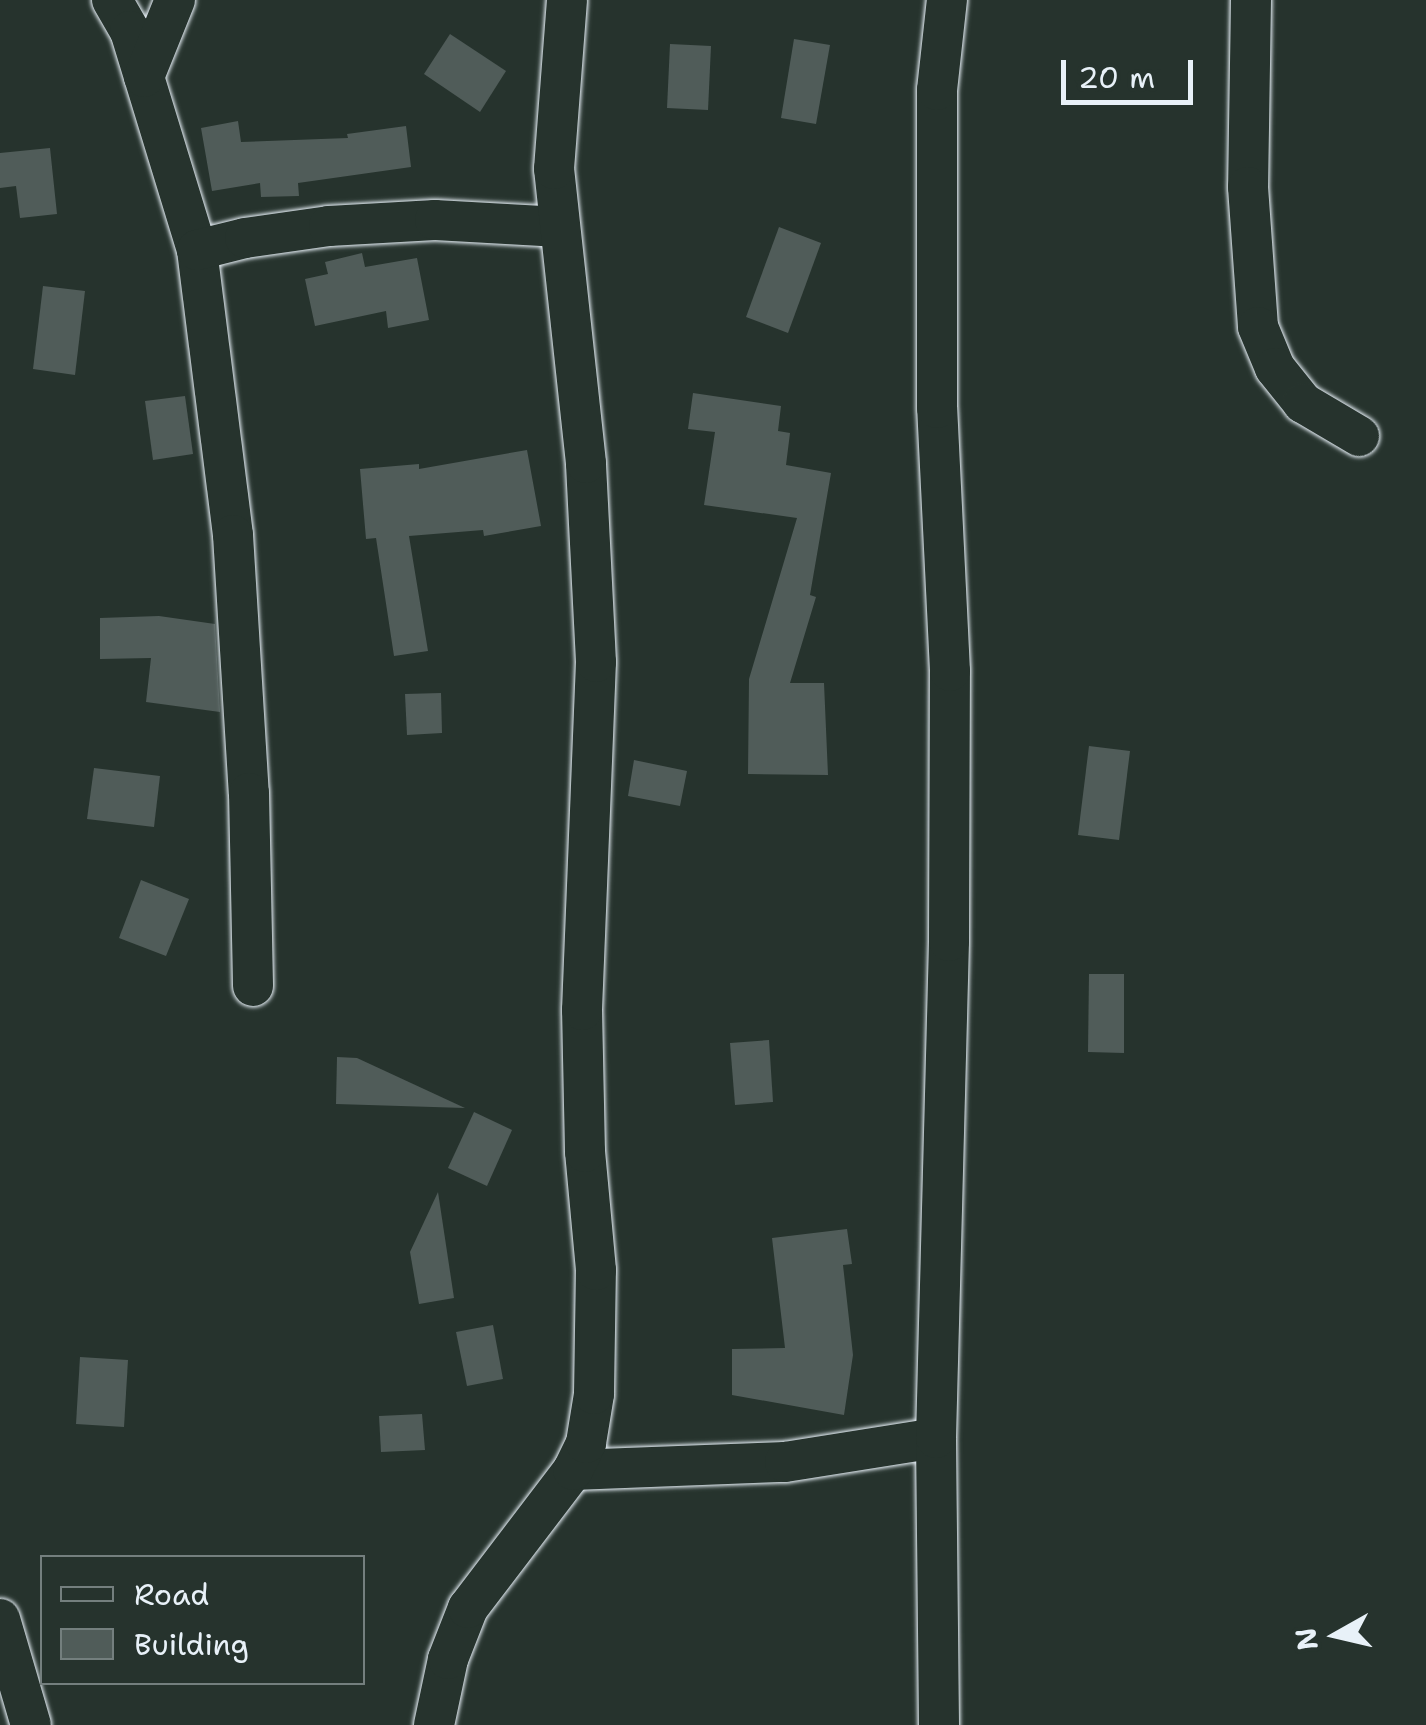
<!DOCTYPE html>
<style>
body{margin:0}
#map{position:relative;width:1426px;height:1725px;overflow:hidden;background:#26332d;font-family:"Shantell Sans",sans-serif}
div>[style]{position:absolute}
.building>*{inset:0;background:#505c59}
.roads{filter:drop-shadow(0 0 2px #e8f1f8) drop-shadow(0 0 2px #e8f1f8)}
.minor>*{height:40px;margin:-20px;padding:0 20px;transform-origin:20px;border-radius:20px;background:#26332d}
span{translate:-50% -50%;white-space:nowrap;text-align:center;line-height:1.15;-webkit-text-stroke:8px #26332d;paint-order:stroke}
.legend{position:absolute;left:40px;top:1555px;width:325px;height:130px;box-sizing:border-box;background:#26332d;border:2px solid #747f7e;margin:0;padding:12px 18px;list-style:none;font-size:30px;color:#e8f1f8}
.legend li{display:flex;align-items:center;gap:20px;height:50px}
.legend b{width:50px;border:2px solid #747f7e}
.north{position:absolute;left:1286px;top:1585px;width:100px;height:100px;-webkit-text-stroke:8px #26332d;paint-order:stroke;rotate:262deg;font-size:28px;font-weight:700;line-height:40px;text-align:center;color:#e8f1f8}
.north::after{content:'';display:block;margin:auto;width:35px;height:45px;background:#e8f1f8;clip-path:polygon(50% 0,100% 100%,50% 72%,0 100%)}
.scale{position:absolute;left:1061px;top:60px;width:132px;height:45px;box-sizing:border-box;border:5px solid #e8f1f8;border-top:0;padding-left:12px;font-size:30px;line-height:35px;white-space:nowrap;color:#e8f1f8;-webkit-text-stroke:8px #26332d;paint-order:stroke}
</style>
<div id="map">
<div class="building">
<i style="clip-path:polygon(450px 34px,506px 71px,480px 112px,424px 74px)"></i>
<i style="clip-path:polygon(794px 39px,830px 45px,816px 124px,781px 118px)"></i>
<i style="clip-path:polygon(670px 44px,711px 46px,708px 110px,667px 108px)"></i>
<i style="clip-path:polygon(238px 121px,241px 142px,348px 138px,347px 134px,406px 126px,411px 167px,298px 183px,299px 196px,261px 197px,260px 183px,212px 191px,201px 128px)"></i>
<i style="clip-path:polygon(50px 148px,57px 214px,20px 218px,16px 186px,0 188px,0 153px)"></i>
<i style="clip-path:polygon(779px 227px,821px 243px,788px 333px,746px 317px)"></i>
<i style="clip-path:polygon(362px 253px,365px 267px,417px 258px,429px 320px,388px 328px,386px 311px,315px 326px,305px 279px,328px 274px,325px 262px)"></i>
<i style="clip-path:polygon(43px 286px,85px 291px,75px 375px,33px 369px)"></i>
<i style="clip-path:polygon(693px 393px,781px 406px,778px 431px,790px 433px,786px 465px,831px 473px,810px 595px,816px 597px,790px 683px,824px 683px,828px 775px,748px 774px,749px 679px,797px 518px,704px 505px,715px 432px,688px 429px)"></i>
<i style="clip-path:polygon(185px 396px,193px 454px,153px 460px,145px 401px)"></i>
<i style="clip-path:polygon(527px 450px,541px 526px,484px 536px,483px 530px,409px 536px,428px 651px,394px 656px,376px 538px,366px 539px,360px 469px,419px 464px,419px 469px)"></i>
<i style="clip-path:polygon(159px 616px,215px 624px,220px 712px,146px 702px,151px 658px,100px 659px,100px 618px)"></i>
<i style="clip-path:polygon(441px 693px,442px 733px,407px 735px,405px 694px)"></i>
<i style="clip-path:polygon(1089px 746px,1130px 751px,1119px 840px,1078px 835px)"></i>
<i style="clip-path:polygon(634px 760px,687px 771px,680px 806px,628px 796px)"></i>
<i style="clip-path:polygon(94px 768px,160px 776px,154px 827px,87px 819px)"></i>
<i style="clip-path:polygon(141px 880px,189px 899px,166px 956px,119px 938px)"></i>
<i style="clip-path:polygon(1089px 974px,1124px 974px,1124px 1053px,1088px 1052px)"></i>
<i style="clip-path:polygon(769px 1040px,773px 1102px,735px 1105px,730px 1043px)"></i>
<i style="clip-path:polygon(337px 1057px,357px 1058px,465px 1108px,336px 1104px)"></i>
<i style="clip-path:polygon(474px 1112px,512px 1130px,487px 1186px,448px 1168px)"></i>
<i style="clip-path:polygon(438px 1192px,454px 1298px,419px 1304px,410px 1252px)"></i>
<i style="clip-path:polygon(847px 1229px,852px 1264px,843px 1265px,853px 1355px,844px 1415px,732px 1395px,732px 1349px,785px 1348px,772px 1238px)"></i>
<i style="clip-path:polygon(493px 1325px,503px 1379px,467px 1386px,456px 1332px)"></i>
<i style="clip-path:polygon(80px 1357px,128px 1360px,124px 1427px,76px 1424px)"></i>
<i style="clip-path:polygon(422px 1414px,425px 1450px,381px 1452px,379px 1416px)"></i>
</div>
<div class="roads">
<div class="minor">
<i style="left:112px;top:0;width:36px;rotate:60deg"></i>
<i style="left:130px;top:31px;width:229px;rotate:73deg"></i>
<i style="left:197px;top:250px;width:287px;rotate:82.8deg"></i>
<i style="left:233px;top:535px;width:258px;rotate:86.5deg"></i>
<i style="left:249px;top:793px;width:193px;rotate:88.8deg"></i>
<i style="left:1251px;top:0;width:187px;rotate:90.9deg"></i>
<i style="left:1248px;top:187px;width:140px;rotate:85.9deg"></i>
<i style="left:1258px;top:327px;width:44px;rotate:67.5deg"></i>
<i style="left:1275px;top:368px;width:45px;rotate:51.3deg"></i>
<i style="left:1303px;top:403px;width:65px;rotate:30.5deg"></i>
<i style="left:144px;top:77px;width:83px;rotate:-68.1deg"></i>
<i style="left:197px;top:250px;width:49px;rotate:-14deg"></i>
<i style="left:245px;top:238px;width:85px;rotate:-8.1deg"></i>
<i style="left:329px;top:226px;width:106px;rotate:-3.2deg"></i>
<i style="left:435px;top:220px;width:125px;rotate:3.2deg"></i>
<i style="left:573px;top:1470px;width:212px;rotate:-2.2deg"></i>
<i style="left:785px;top:1462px;width:153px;rotate:-9deg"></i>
<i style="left:0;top:1619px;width:110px;rotate:73.7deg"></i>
<i style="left:434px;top:1725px;width:67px;rotate:-78deg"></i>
<i style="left:448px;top:1659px;width:55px;rotate:-68.6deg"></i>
<i style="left:468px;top:1608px;width:173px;rotate:-52.7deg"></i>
<i style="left:573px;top:1470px;width:30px;rotate:-64deg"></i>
<i style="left:586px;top:1443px;width:50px;rotate:-80.7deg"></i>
<i style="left:594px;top:1394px;width:124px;rotate:-89.1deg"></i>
<i style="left:596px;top:1270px;width:119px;rotate:-95.3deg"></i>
<i style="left:585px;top:1152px;width:142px;rotate:-91.2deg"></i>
<i style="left:582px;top:1010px;width:348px;rotate:-87.7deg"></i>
<i style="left:596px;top:662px;width:199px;rotate:-92.9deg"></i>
<i style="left:586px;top:463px;width:296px;rotate:-96.2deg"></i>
<i style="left:554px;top:169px;width:169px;rotate:-85.6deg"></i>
<i style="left:939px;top:1725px;width:287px;rotate:-90.6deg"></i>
<i style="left:936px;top:1438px;width:497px;rotate:-88.5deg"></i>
<i style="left:949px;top:941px;width:270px;rotate:-89.8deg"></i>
<i style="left:950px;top:671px;width:263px;rotate:-92.8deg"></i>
<i style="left:937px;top:408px;width:318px;rotate:-90deg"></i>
<i style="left:937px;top:90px;width:91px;rotate:-83.7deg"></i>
</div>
</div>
<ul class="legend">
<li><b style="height:12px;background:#26332d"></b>Road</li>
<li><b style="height:28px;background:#505c59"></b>Building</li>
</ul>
<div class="north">N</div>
<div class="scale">20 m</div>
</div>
